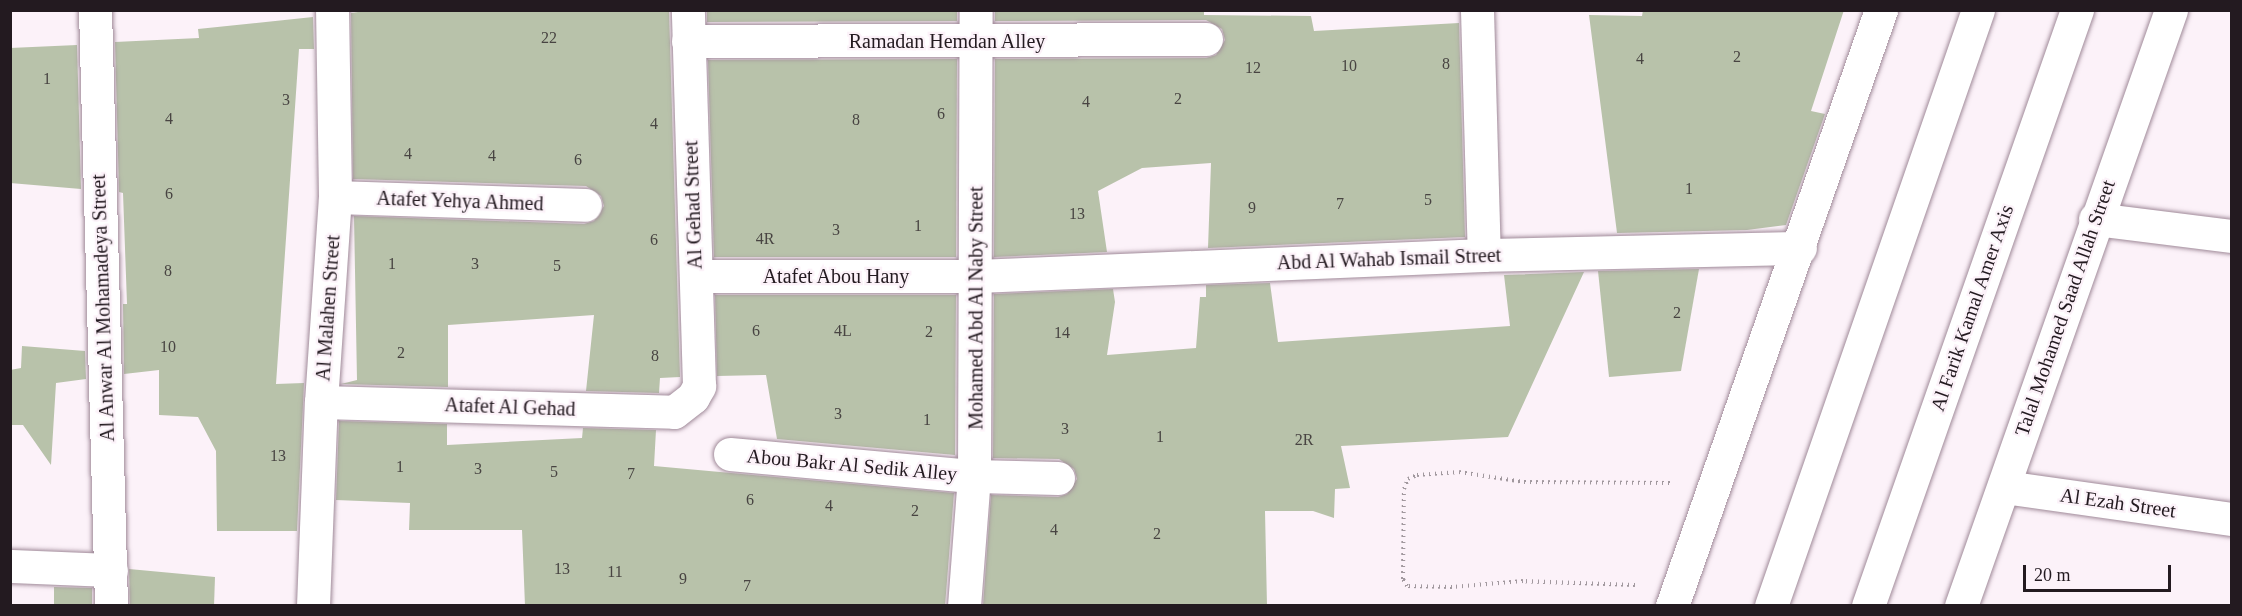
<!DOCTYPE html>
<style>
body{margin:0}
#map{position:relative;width:2242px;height:616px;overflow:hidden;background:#fcf2f9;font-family:Georgia,serif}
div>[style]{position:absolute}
.building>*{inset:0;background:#b8c2aa}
.path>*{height:4px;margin-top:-2px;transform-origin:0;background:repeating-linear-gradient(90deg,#a1989e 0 1.5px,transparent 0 6px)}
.roads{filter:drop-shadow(0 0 2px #a08a99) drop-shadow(0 0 2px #a08a99)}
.street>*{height:33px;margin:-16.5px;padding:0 16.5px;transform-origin:16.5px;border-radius:16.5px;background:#fff}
.secondary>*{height:33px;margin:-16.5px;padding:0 16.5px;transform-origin:16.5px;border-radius:16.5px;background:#fff}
.highway>*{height:33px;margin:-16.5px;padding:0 16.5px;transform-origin:16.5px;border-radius:16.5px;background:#fff}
span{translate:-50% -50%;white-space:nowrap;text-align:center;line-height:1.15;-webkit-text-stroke:4.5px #fcf2f9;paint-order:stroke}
.number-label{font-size:16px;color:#484442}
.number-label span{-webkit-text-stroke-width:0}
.street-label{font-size:20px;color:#231a20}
.frame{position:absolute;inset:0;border:12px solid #231a20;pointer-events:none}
.scale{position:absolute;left:2023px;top:565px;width:148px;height:27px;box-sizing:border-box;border:3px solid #231a20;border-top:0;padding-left:8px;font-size:18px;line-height:21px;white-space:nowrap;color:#231a20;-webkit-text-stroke:4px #fcf2f9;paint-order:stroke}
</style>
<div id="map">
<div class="building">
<i style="clip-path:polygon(372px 10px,669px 10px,680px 377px,660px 378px,659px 393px,586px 391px,594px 315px,448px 325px,448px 387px,341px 384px,357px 380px,354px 216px,584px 224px,594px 221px,604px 206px,601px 196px,586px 186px,353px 179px,351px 13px)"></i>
<i style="clip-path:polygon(707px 10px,957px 10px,957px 21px,707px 22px)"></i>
<i style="clip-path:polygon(995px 10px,1204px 10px,1204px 15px,1311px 16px,1314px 31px,1459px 23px,1465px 237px,1208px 248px,1211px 163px,1142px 168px,1098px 191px,1107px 252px,994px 257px,995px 59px,1206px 58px,1216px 55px,1225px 40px,1222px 29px,1206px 20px,995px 21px)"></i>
<i style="clip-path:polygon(1643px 10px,1844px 10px,1811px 111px,1825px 114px,1786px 225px,1747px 230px,1617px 233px,1589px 15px,1642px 16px)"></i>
<i style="clip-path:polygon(313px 17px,314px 49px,299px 49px,276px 384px,304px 383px,297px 531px,217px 531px,216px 451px,198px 417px,159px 415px,159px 370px,124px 374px,123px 304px,127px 304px,123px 193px,119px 192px,115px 42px,199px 38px,198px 29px)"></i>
<i style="clip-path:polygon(77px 45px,81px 189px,10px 183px,10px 48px)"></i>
<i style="clip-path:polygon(957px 59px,956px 257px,714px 257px,708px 60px)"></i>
<i style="clip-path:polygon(1699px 269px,1681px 371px,1609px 377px,1598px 271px)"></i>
<i style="clip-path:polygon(1584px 272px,1508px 437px,1341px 446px,1350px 488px,1335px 489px,1334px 518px,1313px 511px,1265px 511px,1267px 606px,983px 606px,991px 495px,1058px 497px,1067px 494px,1077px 479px,1074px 469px,1059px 459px,993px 458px,994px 294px,1113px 289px,1115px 302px,1107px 355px,1196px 348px,1200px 297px,1206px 297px,1206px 285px,1270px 283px,1278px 342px,1510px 326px,1504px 275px)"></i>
<i style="clip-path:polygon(715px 295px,956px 295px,955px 455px,777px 439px,766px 375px,717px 376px)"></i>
<i style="clip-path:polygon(22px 346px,85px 351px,86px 379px,56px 383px,51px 465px,23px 425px,10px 425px,10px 370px,21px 368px)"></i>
<i style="clip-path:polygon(339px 421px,447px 424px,447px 445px,582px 438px,583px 428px,656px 430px,654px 466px,954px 493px,945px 606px,525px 606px,522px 530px,409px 530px,410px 503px,336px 500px)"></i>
<i style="clip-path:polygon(129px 569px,215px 577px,214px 606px,130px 606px)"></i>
<i style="clip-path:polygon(54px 587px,92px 588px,92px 606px,54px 606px)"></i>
</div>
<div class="path">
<i style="left:1635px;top:585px;width:112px;rotate:-178deg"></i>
<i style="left:1523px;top:581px;width:71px;rotate:175.2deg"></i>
<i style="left:1452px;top:587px;width:45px;rotate:-178.7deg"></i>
<i style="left:1407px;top:586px;width:8px;rotate:-120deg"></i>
<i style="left:1403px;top:579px;width:90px;rotate:-89.4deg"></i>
<i style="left:1404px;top:489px;width:11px;rotate:-68deg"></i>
<i style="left:1408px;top:479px;width:10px;rotate:-24deg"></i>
<i style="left:1417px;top:475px;width:42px;rotate:-4.1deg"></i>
<i style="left:1459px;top:472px;width:66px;rotate:8.7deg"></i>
<i style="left:1524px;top:482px;width:146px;rotate:0.4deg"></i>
</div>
<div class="roads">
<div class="street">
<i style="left:95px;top:10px;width:596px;rotate:88.46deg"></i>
<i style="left:1477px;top:10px;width:245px;rotate:88.4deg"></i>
<i style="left:688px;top:41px;width:518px;rotate:-0.22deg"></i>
<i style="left:335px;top:197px;width:250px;rotate:1.8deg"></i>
<i style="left:2095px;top:219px;width:138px;rotate:7.1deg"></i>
<i style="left:696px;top:276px;width:281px"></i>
<i style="left:977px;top:276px;width:507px;rotate:-2.37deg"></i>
<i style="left:1484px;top:255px;width:316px;rotate:-1.3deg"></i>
<i style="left:321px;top:402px;width:353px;rotate:1.6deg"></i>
<i style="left:674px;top:412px;width:24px;rotate:-38deg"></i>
<i style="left:693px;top:397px;width:13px;rotate:-61deg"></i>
<i style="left:699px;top:386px;width:376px;rotate:-91.7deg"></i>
<i style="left:730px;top:454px;width:245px;rotate:5.2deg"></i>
<i style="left:974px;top:476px;width:84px;rotate:1.4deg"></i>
<i style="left:2004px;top:487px;width:230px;rotate:8deg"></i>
<i style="left:10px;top:566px;width:101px;rotate:2.3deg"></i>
<i style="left:313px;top:606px;width:204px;rotate:-87.8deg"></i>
<i style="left:321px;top:402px;width:205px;rotate:-86.1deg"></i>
<i style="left:335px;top:197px;width:187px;rotate:-90.9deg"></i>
<i style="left:964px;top:606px;width:130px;rotate:-85.6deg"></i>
<i style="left:974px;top:476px;width:466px;rotate:-89.8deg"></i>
</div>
<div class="secondary">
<i style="left:1672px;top:606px;width:632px;rotate:-70.68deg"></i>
<i style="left:1961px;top:606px;width:632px;rotate:-70.59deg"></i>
</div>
<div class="highway">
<i style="left:1771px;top:606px;width:631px;rotate:-70.85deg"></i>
<i style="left:1868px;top:606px;width:632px;rotate:-70.68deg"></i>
</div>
</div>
<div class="number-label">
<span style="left:549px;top:38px">22</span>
<span style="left:1737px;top:57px">2</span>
<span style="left:1640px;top:59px">4</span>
<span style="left:1446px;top:64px">8</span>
<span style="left:1349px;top:66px">10</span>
<span style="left:1253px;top:68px">12</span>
<span style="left:47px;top:79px">1</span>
<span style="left:1178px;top:99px">2</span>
<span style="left:286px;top:100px">3</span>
<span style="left:1086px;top:102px">4</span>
<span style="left:941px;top:114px">6</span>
<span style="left:169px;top:119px">4</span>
<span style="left:856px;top:120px">8</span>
<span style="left:654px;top:124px">4</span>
<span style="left:408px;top:154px">4</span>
<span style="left:492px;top:156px">4</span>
<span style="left:578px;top:160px">6</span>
<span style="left:1689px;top:189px">1</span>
<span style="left:169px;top:194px">6</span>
<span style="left:1428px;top:200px">5</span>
<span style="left:1340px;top:204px">7</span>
<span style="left:1252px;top:208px">9</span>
<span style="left:1077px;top:214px">13</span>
<span style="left:918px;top:226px">1</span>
<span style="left:836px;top:230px">3</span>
<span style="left:765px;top:239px">4R</span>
<span style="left:654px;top:240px">6</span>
<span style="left:392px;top:264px">1</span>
<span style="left:475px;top:264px">3</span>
<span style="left:557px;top:266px">5</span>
<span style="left:168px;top:271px">8</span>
<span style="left:1677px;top:313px">2</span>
<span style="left:756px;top:331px">6</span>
<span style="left:843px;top:331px">4L</span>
<span style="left:929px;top:332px">2</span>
<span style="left:1062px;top:333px">14</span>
<span style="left:168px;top:347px">10</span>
<span style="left:401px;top:353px">2</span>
<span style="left:655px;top:356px">8</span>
<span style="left:838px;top:414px">3</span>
<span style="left:927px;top:420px">1</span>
<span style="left:1065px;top:429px">3</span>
<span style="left:1160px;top:437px">1</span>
<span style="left:1304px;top:440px">2R</span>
<span style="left:278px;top:456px">13</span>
<span style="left:400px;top:467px">1</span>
<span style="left:478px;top:469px">3</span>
<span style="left:554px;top:472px">5</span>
<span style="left:631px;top:474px">7</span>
<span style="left:750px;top:500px">6</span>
<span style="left:829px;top:506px">4</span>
<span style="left:915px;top:511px">2</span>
<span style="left:1054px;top:530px">4</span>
<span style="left:1157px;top:534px">2</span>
<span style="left:562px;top:569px">13</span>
<span style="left:615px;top:572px">11</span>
<span style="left:683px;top:579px">9</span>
<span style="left:747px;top:586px">7</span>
</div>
<div class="street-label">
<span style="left:947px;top:41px">Ramadan Hemdan Alley</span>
<span style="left:460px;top:201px;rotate:2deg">Atafet Yehya Ahmed</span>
<span style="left:693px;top:205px;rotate:-92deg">Al Gehad Street</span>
<span style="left:1389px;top:259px;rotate:-2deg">Abd Al Wahab Ismail Street</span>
<span style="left:836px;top:276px">Atafet Abou Hany</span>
<span style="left:103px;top:308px;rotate:-92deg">Al Anwar Al Mohamadeya Street</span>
<span style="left:328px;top:308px;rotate:-86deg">Al Malahen Street</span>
<span style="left:976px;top:308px;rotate:-90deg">Mohamed Abd Al Naby Street</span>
<span style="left:1972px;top:308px;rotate:-71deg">Al Farik Kamal Amer Axis</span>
<span style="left:2065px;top:308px;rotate:-71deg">Talal Mohamed Saad Allah Street</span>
<span style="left:510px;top:407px;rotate:2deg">Atafet Al Gehad</span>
<span style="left:852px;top:465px;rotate:5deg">Abou Bakr Al Sedik Alley</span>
<span style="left:2118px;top:503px;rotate:8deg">Al Ezah Street</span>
</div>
<div class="frame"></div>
<div class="scale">20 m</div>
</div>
